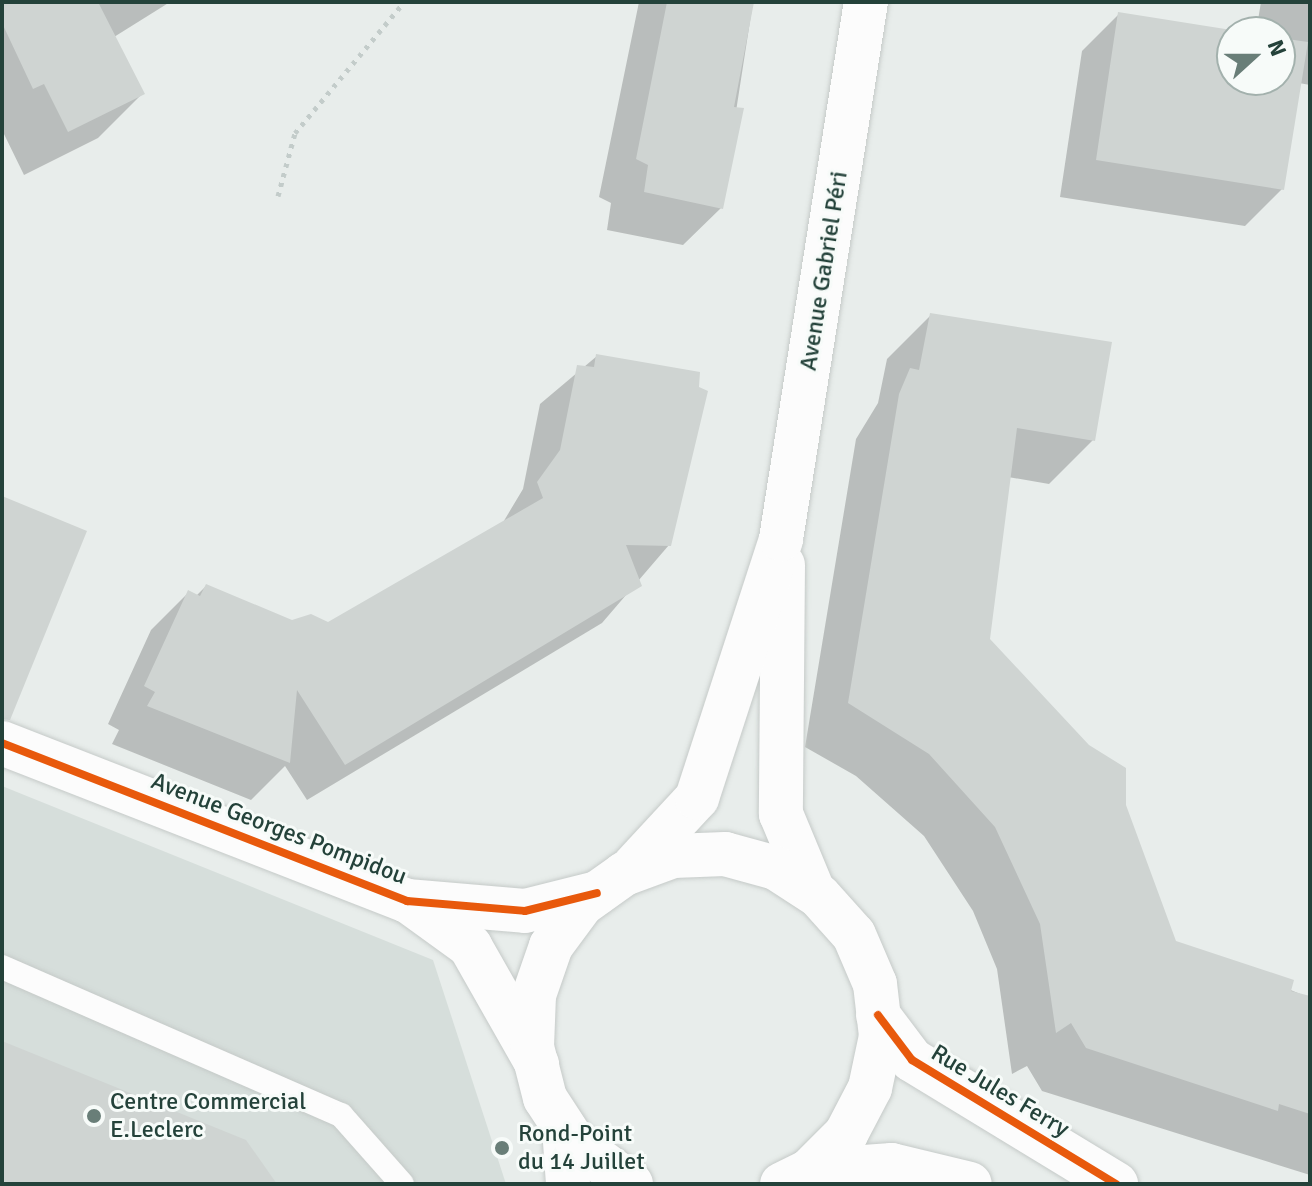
<!DOCTYPE html>
<meta charset="utf-8">
<style>
body{margin:0}
#map{position:relative;width:1312px;height:1186px;overflow:hidden;background:#e8edeb;font-family:Signika,sans-serif}
div>[style]{position:absolute}
.built>*{inset:0;background:#d6dedb}
.shadow>*{inset:0;background:#0003}
.building>*{inset:0;background:#cfd4d2}
.path>*{height:5px;margin-top:-2.5px;transform-origin:0;background:repeating-linear-gradient(90deg,#c3ccca 0 4px,transparent 0 10px)}
.roads{filter:drop-shadow(0 0 2px #c5cac8) drop-shadow(0 0 2px #c5cac8)}
.lane>*{height:24px;margin:-12px;padding:0 12px;transform-origin:12px;border-radius:12px;background:#fcfcfc}
.street>*{height:44px;margin:-22px;padding:0 22px;transform-origin:22px;border-radius:22px;background:#fcfcfc}
.secondary>*{height:44px;margin:-22px;padding:0 22px;transform-origin:22px;border-radius:22px;background:#fcfcfc}
.cycleway>*{height:8px;margin:-4px;padding:0 4px;transform-origin:4px;border-radius:4px;background:#e8590c}
.dots>*{width:22px;height:22px;translate:-50% -50%;box-sizing:border-box;border:4px solid #f7fbf9;border-radius:50%}
span{translate:-50% -50%;white-space:nowrap;text-align:center;line-height:1.15;-webkit-text-stroke:6px #f7fbf9;paint-order:stroke}
.street-label{font-size:24px;color:#24423a}
.poi-label{font-size:24px;color:#24423a}
.left{translate:0 -50%;text-align:left}
.frame{position:absolute;inset:0;border:4px solid #24423a;pointer-events:none}
.north{position:absolute;left:1216px;top:16px;width:80px;height:80px;box-sizing:border-box;background:#f7fbf9;border:2px solid #a3b1ad;border-radius:50%;rotate:69deg;font-size:22px;font-weight:700;line-height:32px;text-align:center;color:#24423a}
.north::after{content:'';display:block;margin:auto;width:28px;height:36px;background:#697e78;clip-path:polygon(50% 0,100% 100%,50% 72%,0 100%)}
</style>
<div id="map">
<div class="built">
<i style="clip-path:polygon(2px 786px,433px 960px,506px 1184px,2px 1184px)"></i>
</div>
<div class="shadow">
<i style="clip-path:polygon(2px 2px,170px 2px,114px 37px,142px 94px,98px 138px,24px 175px,2px 130px)"></i>
<i style="clip-path:polygon(639px 2px,753px 2px,721px 208px,683px 245px,607px 230px,611px 203px,599px 197px)"></i>
<i style="clip-path:polygon(1261px 2px,1310px 2px,1310px 85px,1299px 83px,1282px 189px,1245px 226px,1060px 197px,1082px 51px,1119px 14px,1232px 32px,1232px 80px,1280px 80px,1280px 32px,1256px 32px)"></i>
<i style="clip-path:polygon(931px 315px,1093px 440px,1049px 484px,1008px 477px,987px 640px,1124px 805px,1175px 942px,1310px 998px,1310px 1175px,1042px 1091px,1027px 1066px,1012px 1074px,997px 969px,973px 911px,924px 836px,856px 776px,805px 747px,856px 439px,878px 403px,887px 359px)"></i>
<i style="clip-path:polygon(597px 356px,669px 545px,602px 623px,307px 800px,285px 766px,251px 800px,112px 744px,119px 730px,108px 724px,151px 630px,188px 593px,196px 596px,206px 586px,292px 622px,328px 625px,502px 524px,523px 489px,540px 404px)"></i>
</div>
<div class="building">
<i style="clip-path:polygon(2px 2px,98px 2px,145px 94px,68px 132px,44px 84px,33px 89px,2px 23px)"></i>
<i style="clip-path:polygon(667px 2px,754px 2px,734px 107px,744px 108px,723px 209px,644px 192px,648px 165px,636px 159px)"></i>
<i style="clip-path:polygon(1118px 12px,1244px 32px,1232px 32px,1232px 80px,1280px 80px,1280px 38px,1308px 42px,1284px 190px,1096px 160px)"></i>
<i style="clip-path:polygon(930px 313px,1112px 342px,1095px 441px,1017px 428px,990px 639px,1089px 745px,1126px 768px,1126px 805px,1176px 941px,1294px 980px,1291px 991px,1310px 996px,1310px 1114px,1279px 1104px,1278px 1111px,1086px 1048px,1071px 1023px,1056px 1033px,1040px 924px,995px 827px,929px 754px,848px 703px,899px 394px,910px 368px,919px 370px)"></i>
<i style="clip-path:polygon(596px 354px,700px 372px,699px 387px,708px 391px,671px 546px,626px 545px,642px 586px,345px 765px,297px 690px,290px 763px,147px 706px,155px 692px,144px 686px,188px 590px,200px 596px,206px 584px,292px 620px,311px 614px,328px 622px,543px 498px,537px 482px,560px 450px,577px 365px,594px 367px)"></i>
<i style="clip-path:polygon(2px 496px,87px 531px,10px 720px,2px 719px)"></i>
<i style="clip-path:polygon(2px 1041px,246px 1140px,277px 1184px,2px 1184px)"></i>
</div>
<div class="path">
<i style="left:278px;top:196px;width:65px;rotate:-74.9deg"></i>
<i style="left:295px;top:133px;width:170px;rotate:-50.2deg"></i>
</div>
<div class="roads">
<div class="lane">
<i style="left:2px;top:967px;width:370px;rotate:23.6deg"></i>
<i style="left:341px;top:1115px;width:92px;rotate:48.5deg"></i>
</div>
<div class="street">
<i style="left:2px;top:743px;width:435px;rotate:21.3deg"></i>
<i style="left:407px;top:901px;width:118px;rotate:4.8deg"></i>
<i style="left:525px;top:911px;width:74px;rotate:-14deg"></i>
<i style="left:412px;top:904px;width:72px;rotate:35.9deg"></i>
<i style="left:470px;top:946px;width:136px;rotate:60.4deg"></i>
<i style="left:878px;top:1015px;width:56px;rotate:52.9deg"></i>
<i style="left:912px;top:1060px;width:239px;rotate:31.3deg"></i>
<i style="left:809px;top:1171px;width:83px;rotate:-4.1deg"></i>
<i style="left:892px;top:1165px;width:80px;rotate:13.7deg"></i>
</div>
<div class="secondary">
<i style="left:783px;top:565px;width:249px;rotate:90.5deg"></i>
<i style="left:781px;top:814px;width:83px;rotate:67.4deg"></i>
<i style="left:634px;top:866px;width:93px;rotate:-47.2deg"></i>
<i style="left:697px;top:798px;width:272px;rotate:-72deg"></i>
<i style="left:781px;top:539px;width:544px;rotate:-81.01deg"></i>
<i style="left:564px;top:1128px;width:56px;rotate:85.9deg"></i>
<i style="left:631px;top:1184px;width:72px;rotate:-143.4deg"></i>
<i style="left:573px;top:1141px;width:51px;rotate:-123.1deg"></i>
<i style="left:545px;top:1098px;width:53px;rotate:-104.3deg"></i>
<i style="left:532px;top:1047px;width:52px;rotate:-87.8deg"></i>
<i style="left:534px;top:995px;width:52px;rotate:-70.9deg"></i>
<i style="left:551px;top:946px;width:52px;rotate:-53.6deg"></i>
<i style="left:582px;top:904px;width:52px;rotate:-35.5deg"></i>
<i style="left:624px;top:874px;width:52px;rotate:-20.2deg"></i>
<i style="left:673px;top:856px;width:52px;rotate:-2.2deg"></i>
<i style="left:725px;top:854px;width:53px;rotate:15.4deg"></i>
<i style="left:776px;top:868px;width:51px;rotate:33.1deg"></i>
<i style="left:819px;top:896px;width:52px;rotate:48.1deg"></i>
<i style="left:854px;top:935px;width:53px;rotate:66.8deg"></i>
<i style="left:875px;top:984px;width:52px;rotate:83.4deg"></i>
<i style="left:881px;top:1036px;width:53px;rotate:101.9deg"></i>
<i style="left:870px;top:1088px;width:52px;rotate:117.6deg"></i>
<i style="left:846px;top:1134px;width:52px;rotate:135deg"></i>
<i style="left:809px;top:1171px;width:30px;rotate:154deg"></i>
</div>
</div>
<div class="cycleway">
<i style="left:2px;top:743px;width:435px;rotate:21.3deg"></i>
<i style="left:407px;top:901px;width:118px;rotate:4.8deg"></i>
<i style="left:525px;top:911px;width:74px;rotate:-14deg"></i>
<i style="left:878px;top:1015px;width:56px;rotate:52.9deg"></i>
<i style="left:912px;top:1060px;width:239px;rotate:31.3deg"></i>
</div>
<div class="dots">
<i style="left:94px;top:1116px;background:#697e78"></i>
<i style="left:502px;top:1148px;background:#697e78"></i>
</div>
<div class="street-label">
<span style="left:824px;top:271px;rotate:-81deg">Avenue Gabriel Péri</span>
<span style="left:279px;top:829px;rotate:21deg">Avenue Georges Pompidou</span>
<span style="left:1000px;top:1091px;rotate:31deg">Rue Jules Ferry</span>
</div>
<div class="poi-label">
<span class="left" style="left:110px;top:1116px">Centre Commercial<br>E.Leclerc</span>
<span class="left" style="left:518px;top:1148px">Rond-Point<br>du 14 Juillet</span>
</div>
<div class="frame"></div>
<div class="north">N</div>
</div>
